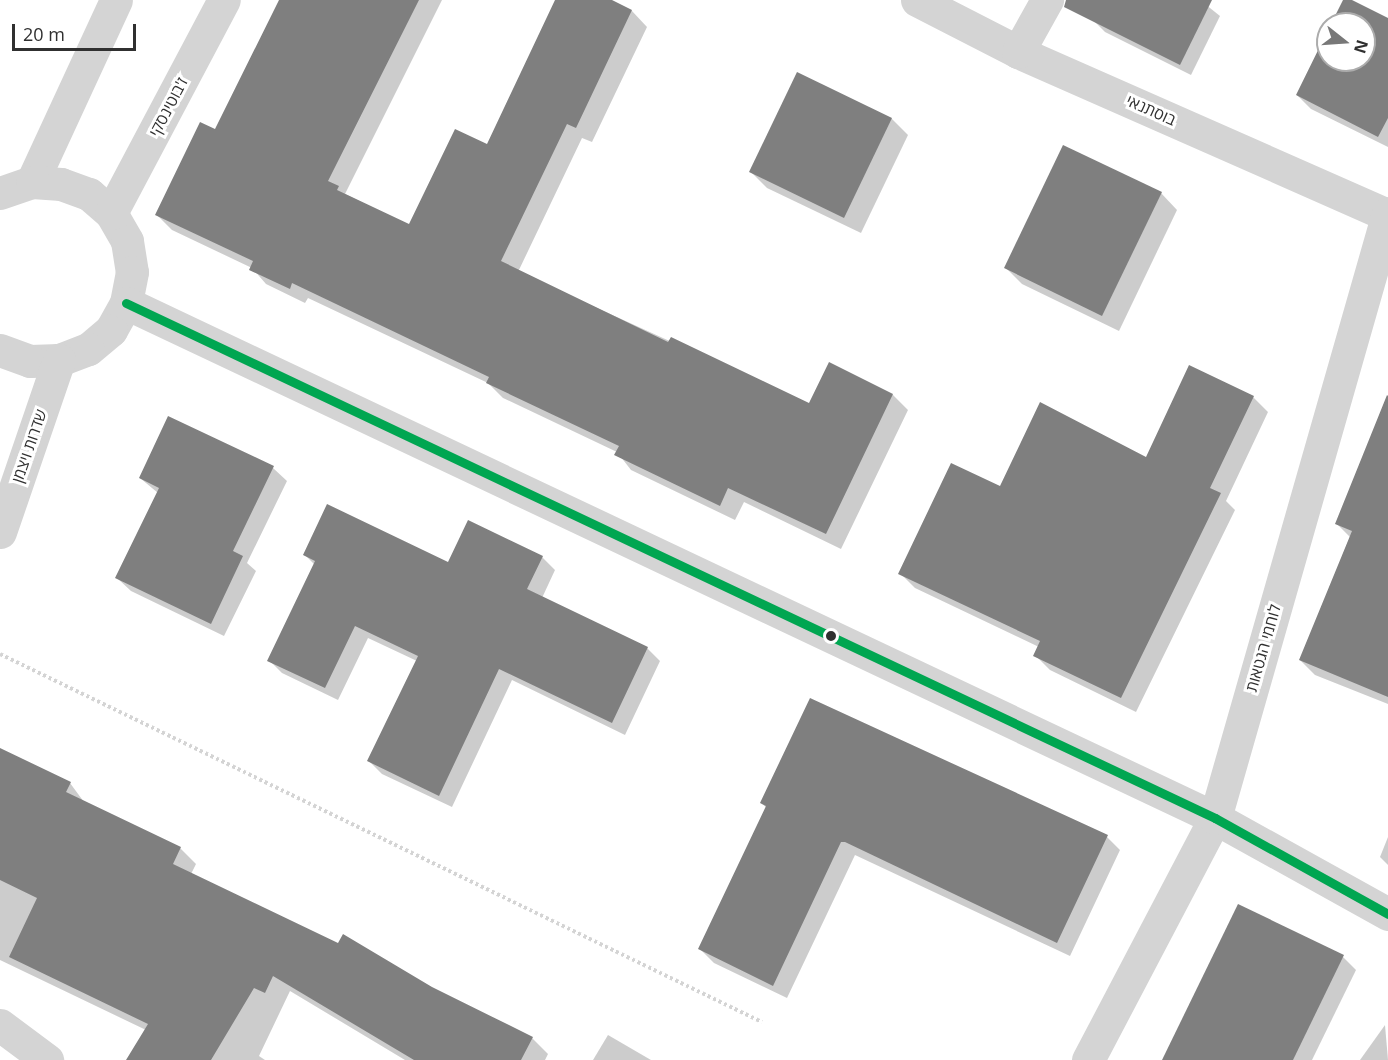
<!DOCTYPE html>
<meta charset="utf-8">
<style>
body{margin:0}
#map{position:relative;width:1388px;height:1060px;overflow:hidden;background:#fff;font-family:"Open Sans","Noto Sans Hebrew",sans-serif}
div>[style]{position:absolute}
.shadow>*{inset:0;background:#0003}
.building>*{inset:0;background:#7f7f7f}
.path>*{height:4px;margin-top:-2px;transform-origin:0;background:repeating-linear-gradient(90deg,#d4d4d4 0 3px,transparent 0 6px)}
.minor>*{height:33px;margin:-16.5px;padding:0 16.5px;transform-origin:16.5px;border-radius:16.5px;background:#d4d4d4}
.bus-1>*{height:9px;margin:-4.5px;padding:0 4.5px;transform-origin:4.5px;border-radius:4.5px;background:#00a651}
.dots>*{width:16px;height:16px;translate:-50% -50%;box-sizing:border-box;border:3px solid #fff;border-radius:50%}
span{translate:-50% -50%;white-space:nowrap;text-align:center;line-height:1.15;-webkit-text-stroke:6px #fff;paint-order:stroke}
.street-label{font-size:16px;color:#303030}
.north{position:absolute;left:1316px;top:12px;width:60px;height:60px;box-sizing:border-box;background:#fff;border:2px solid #acacac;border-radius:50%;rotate:107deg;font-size:16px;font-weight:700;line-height:24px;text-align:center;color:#303030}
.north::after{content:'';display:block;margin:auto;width:21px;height:27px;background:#787878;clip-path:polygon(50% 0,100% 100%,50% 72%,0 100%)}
.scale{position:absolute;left:12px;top:24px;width:124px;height:27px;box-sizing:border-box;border:3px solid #303030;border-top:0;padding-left:8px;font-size:18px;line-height:21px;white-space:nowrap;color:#303030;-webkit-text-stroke:4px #fff;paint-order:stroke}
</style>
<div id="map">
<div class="shadow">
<i style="clip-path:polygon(281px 0,442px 0,345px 194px,410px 226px,487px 146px,557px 0,608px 0,632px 11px,647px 27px,592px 142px,582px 138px,518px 272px,810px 405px,829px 364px,893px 395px,908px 410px,841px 549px,744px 502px,735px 520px,631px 470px,617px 452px,503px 398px,488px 383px,308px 298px,305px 303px,266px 284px,252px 268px,172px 230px,157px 215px,215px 131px)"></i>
<i style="clip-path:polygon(1104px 0,1200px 0,1220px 16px,1191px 75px,1105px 32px,1094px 21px)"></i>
<i style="clip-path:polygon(1345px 0,1388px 20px,1388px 147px,1311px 109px,1297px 95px,1328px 33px,1328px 60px,1364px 60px,1364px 24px,1333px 24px)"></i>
<i style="clip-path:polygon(798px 74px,892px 119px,908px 135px,861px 233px,767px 188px,751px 172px)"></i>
<i style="clip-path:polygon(1161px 193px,1177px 210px,1119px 331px,1022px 284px,1006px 268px)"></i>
<i style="clip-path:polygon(1253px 397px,1268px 412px,1226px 501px,1235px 510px,1136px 712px,1050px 670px,1035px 655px,1039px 647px,915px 588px,900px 573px,1001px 488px,1147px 459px)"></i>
<i style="clip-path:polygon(1388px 398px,1388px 704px,1315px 675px,1300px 660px,1350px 537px,1336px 523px)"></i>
<i style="clip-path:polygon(273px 468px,287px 481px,247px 563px,256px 571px,224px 636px,131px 591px,117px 578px,158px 493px,140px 478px)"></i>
<i style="clip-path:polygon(305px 555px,448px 564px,542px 557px,555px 570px,542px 598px,647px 648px,660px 661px,625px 735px,512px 680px,452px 807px,382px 774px,369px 761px,417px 661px,368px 638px,338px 700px,282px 673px,269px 660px,315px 565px)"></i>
<i style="clip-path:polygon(0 750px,70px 783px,84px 802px,180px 848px,196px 864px,191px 874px,532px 1038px,548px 1054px,545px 1060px,405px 1060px,290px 991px,259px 1056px,265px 1060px,133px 1060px,146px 1030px,0 960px)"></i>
<i style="clip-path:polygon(761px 803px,1107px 837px,1120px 850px,1070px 956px,855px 855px,787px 998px,714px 963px,700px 949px,767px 808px)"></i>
<i style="clip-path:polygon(1388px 837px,1388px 865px,1380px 857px)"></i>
<i style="clip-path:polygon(1343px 957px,1356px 970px,1312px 1060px,1164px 1060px)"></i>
<i style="clip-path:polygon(1385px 1025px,1388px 1060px,1360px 1060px)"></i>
<i style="clip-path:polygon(608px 1035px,651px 1060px,593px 1060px)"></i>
</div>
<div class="building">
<i style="clip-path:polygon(279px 0,419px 0,328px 181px,339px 186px,337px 190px,409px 224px,455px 129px,487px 144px,555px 0,612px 0,632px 10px,576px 128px,567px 124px,501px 261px,668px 342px,671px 337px,809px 403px,829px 362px,893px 394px,826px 534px,728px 488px,720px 506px,614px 455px,619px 446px,486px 383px,489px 377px,292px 283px,290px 289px,249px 270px,253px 261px,155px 215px,200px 122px,215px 129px)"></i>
<i style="clip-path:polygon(1066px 0,1212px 0,1180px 65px,1064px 7px)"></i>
<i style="clip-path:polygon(1343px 0,1352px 0,1388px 18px,1388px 118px,1378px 137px,1296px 95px,1328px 30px,1328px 60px,1364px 60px,1364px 24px,1331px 24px)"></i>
<i style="clip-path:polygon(797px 72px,892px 118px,844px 218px,749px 172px)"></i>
<i style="clip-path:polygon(1063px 145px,1162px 192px,1102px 316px,1004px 268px)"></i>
<i style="clip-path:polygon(1189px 365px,1254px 396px,1210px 488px,1221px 493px,1121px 698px,1033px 656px,1040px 641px,898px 574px,951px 463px,1000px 486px,1040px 402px,1146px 457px)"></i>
<i style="clip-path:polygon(1387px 395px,1388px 396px,1388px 697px,1299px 660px,1352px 531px,1335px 524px)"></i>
<i style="clip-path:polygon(168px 416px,274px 466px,233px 551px,243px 556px,211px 624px,115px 578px,159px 488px,139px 478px)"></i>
<i style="clip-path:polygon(327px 504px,448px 562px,468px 520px,543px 556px,527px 589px,648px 647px,612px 723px,499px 669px,439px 796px,367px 761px,418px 656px,355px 626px,325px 688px,267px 661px,315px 561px,303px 555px)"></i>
<i style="clip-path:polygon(810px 698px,1108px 835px,1057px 943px,845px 842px,841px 842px,773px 986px,698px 949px,766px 806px,760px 803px)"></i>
<i style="clip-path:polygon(0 748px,71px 782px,66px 792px,181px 847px,173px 864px,338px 943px,343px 934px,432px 987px,533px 1037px,521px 1060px,414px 1060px,273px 976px,265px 993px,254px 988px,211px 1060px,126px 1060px,148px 1024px,9px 957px,37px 898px,0 880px)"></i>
<i style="clip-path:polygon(1238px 904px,1344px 955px,1293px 1060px,1162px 1060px)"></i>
</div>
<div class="path">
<i style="left:0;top:654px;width:846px;rotate:25.78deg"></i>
</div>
<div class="minor">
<i style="left:917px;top:0;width:114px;rotate:27.2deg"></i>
<i style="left:1018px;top:52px;width:404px;rotate:23.8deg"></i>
<i style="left:1018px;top:52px;width:60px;rotate:-60.9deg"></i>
<i style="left:32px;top:182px;width:200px;rotate:-65.2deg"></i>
<i style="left:0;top:193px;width:34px;rotate:-19deg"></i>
<i style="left:32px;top:182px;width:29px;rotate:4deg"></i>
<i style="left:61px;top:184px;width:30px;rotate:20deg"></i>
<i style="left:89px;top:194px;width:29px;rotate:41deg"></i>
<i style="left:111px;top:213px;width:32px;rotate:60deg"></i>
<i style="left:127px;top:241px;width:31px;rotate:81deg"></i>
<i style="left:132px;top:272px;width:32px;rotate:101deg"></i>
<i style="left:126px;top:303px;width:31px;rotate:119deg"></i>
<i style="left:111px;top:330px;width:30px;rotate:140deg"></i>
<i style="left:88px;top:349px;width:31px;rotate:159deg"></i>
<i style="left:59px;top:360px;width:29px;rotate:178deg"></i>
<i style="left:30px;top:361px;width:32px;rotate:-160deg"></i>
<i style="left:111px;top:213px;width:241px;rotate:-62.1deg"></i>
<i style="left:126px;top:303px;width:1205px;rotate:25.31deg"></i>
<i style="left:1215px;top:818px;width:198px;rotate:29deg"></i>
<i style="left:0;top:532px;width:182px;rotate:-71.1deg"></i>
<i style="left:0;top:1025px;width:59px;rotate:36.7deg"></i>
<i style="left:1088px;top:1060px;width:273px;rotate:-62.3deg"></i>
<i style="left:1215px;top:818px;width:629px;rotate:-74.04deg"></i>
</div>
<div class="bus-1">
<i style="left:126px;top:303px;width:1205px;rotate:25.31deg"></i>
<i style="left:1215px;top:818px;width:198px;rotate:29deg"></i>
</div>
<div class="dots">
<i style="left:831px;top:636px;background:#303030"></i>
</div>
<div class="street-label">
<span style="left:168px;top:107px;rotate:-62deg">ז'בוטינסקי</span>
<span style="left:1151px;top:110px;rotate:24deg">בוסתנאי</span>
<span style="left:29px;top:446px;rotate:-71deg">שדרות ויצמן</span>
<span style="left:1263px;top:648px;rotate:-74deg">לוחמי הגטאות</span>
</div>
<div class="north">N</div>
<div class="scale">20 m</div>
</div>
